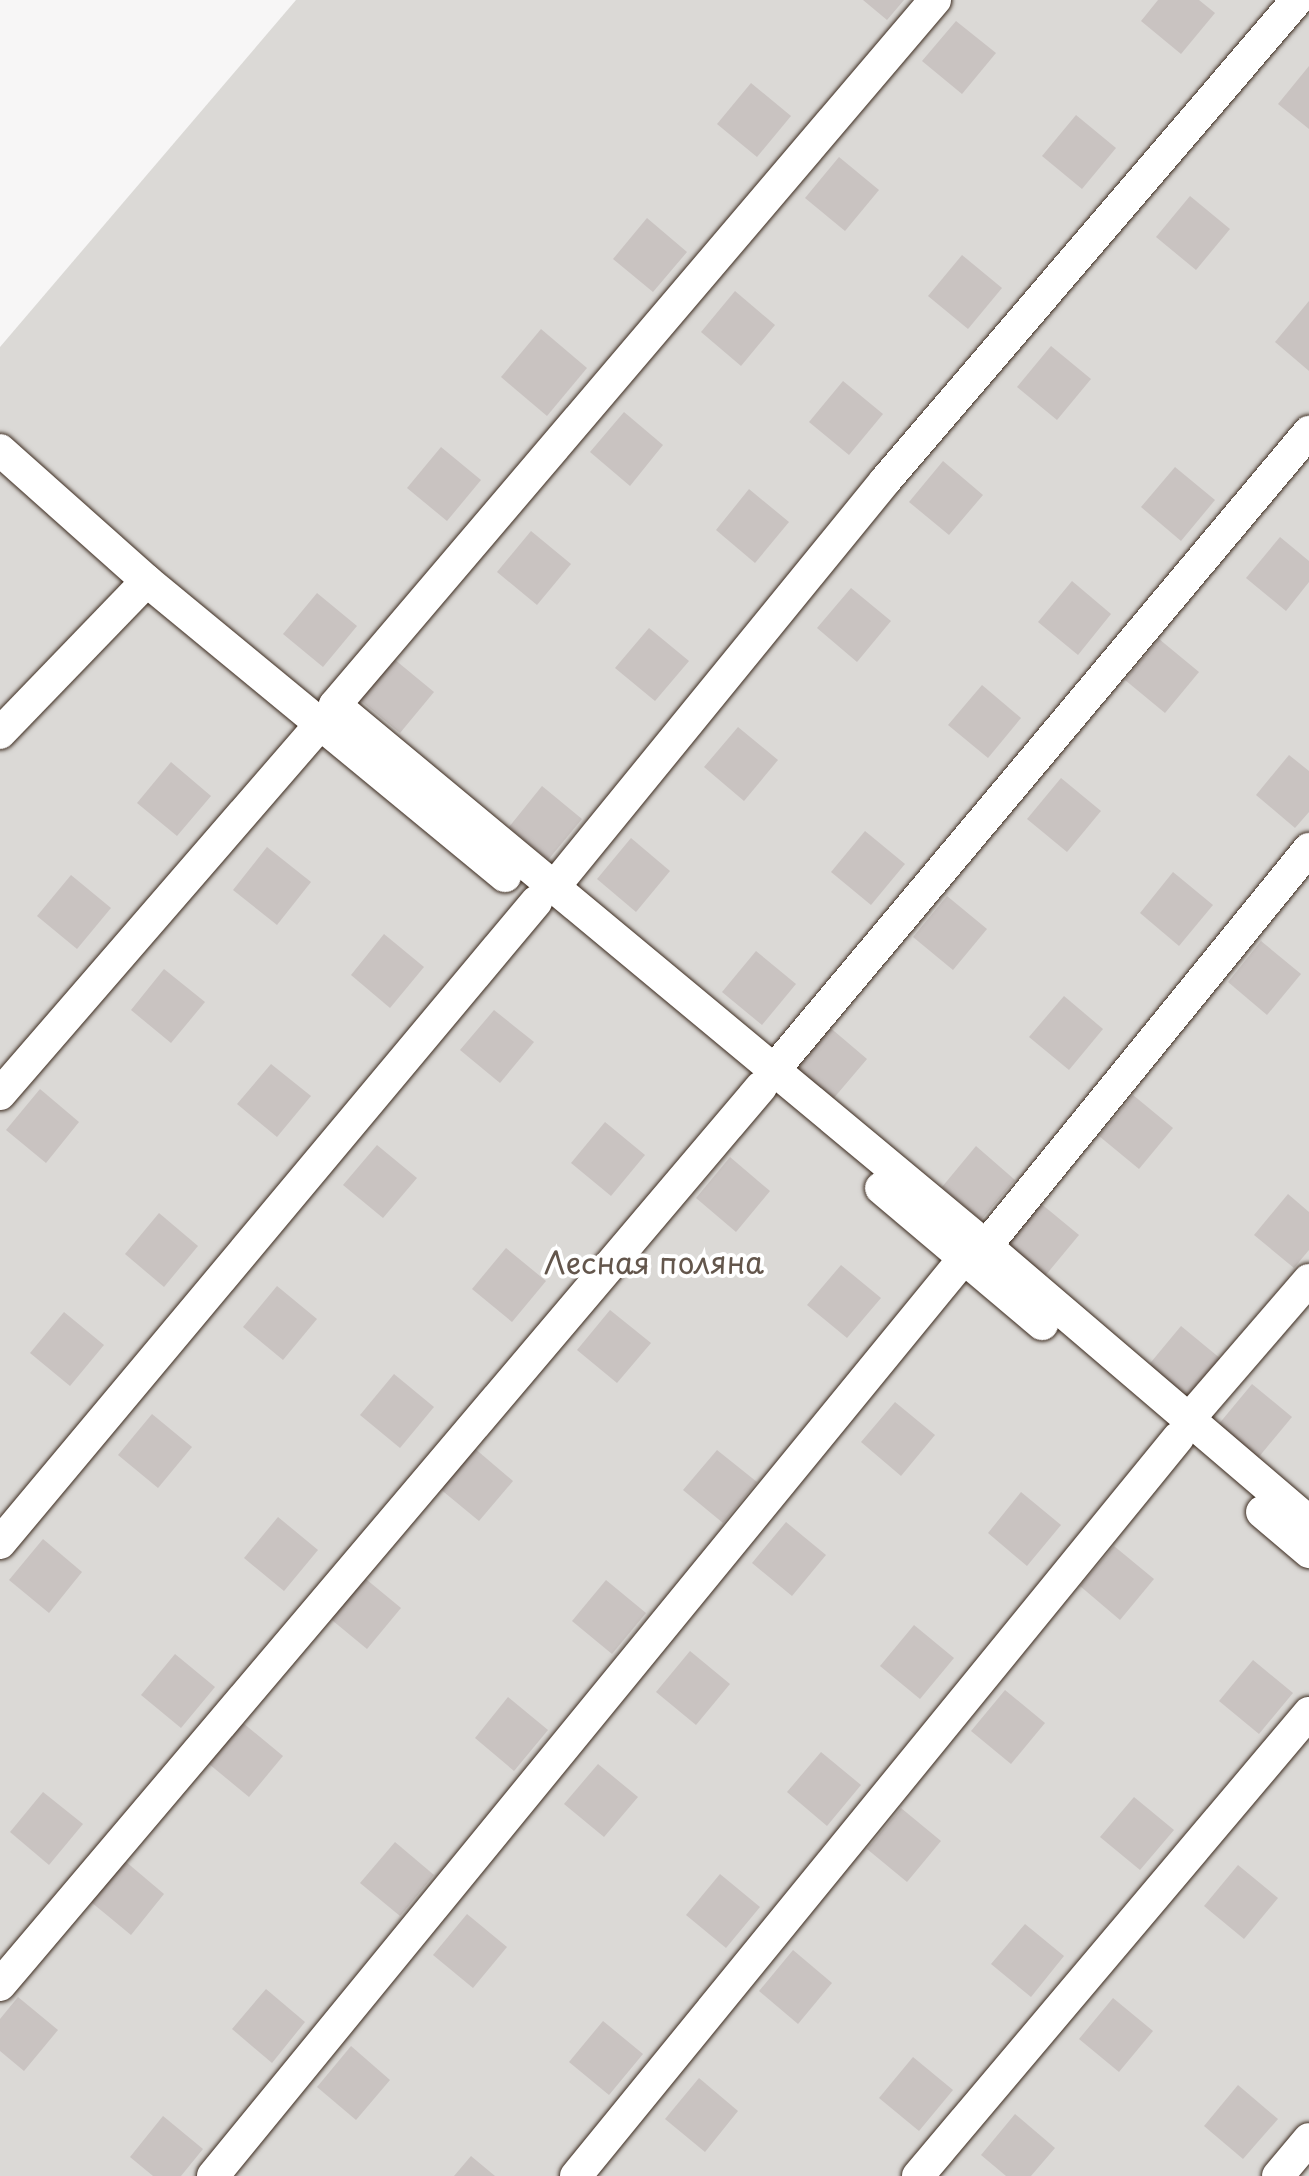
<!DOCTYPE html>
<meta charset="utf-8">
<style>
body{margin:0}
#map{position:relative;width:1309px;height:2176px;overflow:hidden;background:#f7f6f6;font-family:"Playpen Sans",sans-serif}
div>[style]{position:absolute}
.green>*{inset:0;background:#dbd9d6}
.building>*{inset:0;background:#c9c3c1}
.roads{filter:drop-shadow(0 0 2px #3b2a1e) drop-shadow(0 0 2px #3b2a1e)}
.minor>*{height:32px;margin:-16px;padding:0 16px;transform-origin:16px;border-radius:16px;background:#fff}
span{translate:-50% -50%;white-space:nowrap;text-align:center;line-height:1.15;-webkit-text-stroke:8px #fff;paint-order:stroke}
.park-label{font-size:30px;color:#63564c}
</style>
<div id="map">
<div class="green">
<i style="clip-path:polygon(296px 0,1309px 0,1309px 2176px,0 2176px,0 347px)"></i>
</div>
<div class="building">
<i style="clip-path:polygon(863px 0,904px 0,887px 20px)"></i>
<i style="clip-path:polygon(1158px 0,1199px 0,1215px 13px,1181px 54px,1141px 21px)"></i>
<i style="clip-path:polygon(956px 21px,996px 53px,962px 94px,922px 61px)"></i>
<i style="clip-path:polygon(1309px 66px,1309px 129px,1278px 104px)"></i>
<i style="clip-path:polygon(751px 83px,791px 116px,757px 157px,717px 124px)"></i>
<i style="clip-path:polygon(1076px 115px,1116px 148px,1082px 189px,1042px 156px)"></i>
<i style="clip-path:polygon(839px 157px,879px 190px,845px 231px,805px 198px)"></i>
<i style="clip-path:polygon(1190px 196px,1230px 229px,1196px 270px,1156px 237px)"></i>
<i style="clip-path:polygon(647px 218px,687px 252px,653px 292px,613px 259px)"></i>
<i style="clip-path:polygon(962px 255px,1002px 288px,968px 329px,928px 296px)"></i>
<i style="clip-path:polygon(735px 291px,775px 325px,741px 366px,701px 332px)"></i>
<i style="clip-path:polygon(1309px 301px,1309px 371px,1275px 342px)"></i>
<i style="clip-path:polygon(541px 329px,587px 368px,547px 416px,501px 377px)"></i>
<i style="clip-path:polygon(1051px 346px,1091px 379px,1057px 420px,1017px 387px)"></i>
<i style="clip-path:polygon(843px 381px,883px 414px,849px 455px,809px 422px)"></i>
<i style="clip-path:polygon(624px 412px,663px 445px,630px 486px,590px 452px)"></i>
<i style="clip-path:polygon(441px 447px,481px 480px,447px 521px,407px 488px)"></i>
<i style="clip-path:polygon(943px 461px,983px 495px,949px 535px,909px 502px)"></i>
<i style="clip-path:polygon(1175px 467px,1215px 500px,1181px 541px,1141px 507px)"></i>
<i style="clip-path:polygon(749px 489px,789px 522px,755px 563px,716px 530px)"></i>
<i style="clip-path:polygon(531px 531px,571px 564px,537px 605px,497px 572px)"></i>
<i style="clip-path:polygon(1280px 537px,1309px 561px,1309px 582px,1286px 611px,1246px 578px)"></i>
<i style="clip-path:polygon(1072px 581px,1111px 614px,1078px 655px,1038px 622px)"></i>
<i style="clip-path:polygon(851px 588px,891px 621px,857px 662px,817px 628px)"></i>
<i style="clip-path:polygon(317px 593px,357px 626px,323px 667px,283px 634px)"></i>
<i style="clip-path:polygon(649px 628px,689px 661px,655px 701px,615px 668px)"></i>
<i style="clip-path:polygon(1159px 639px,1199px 672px,1165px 713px,1125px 680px)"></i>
<i style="clip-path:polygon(394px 659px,434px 692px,400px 733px,360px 700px)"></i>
<i style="clip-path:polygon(982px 685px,1021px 718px,988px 758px,948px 725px)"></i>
<i style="clip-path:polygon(738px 727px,778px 760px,744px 801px,704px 767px)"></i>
<i style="clip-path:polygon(1289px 755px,1309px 771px,1309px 812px,1295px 828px,1256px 795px)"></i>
<i style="clip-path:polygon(171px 762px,211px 796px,177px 836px,137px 803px)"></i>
<i style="clip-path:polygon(1061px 778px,1101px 811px,1067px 852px,1027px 819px)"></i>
<i style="clip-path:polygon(542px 786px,582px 819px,548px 860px,509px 827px)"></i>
<i style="clip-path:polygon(865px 831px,905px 864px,871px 905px,831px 872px)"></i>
<i style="clip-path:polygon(631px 838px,670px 871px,636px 912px,597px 879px)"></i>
<i style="clip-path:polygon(267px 847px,311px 882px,277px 925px,233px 890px)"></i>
<i style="clip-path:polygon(1173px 872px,1213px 905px,1179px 946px,1140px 913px)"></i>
<i style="clip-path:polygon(71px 875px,111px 908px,77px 949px,37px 916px)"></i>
<i style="clip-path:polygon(947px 896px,987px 929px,953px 970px,913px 937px)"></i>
<i style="clip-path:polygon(384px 934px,424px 967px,390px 1008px,351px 975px)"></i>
<i style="clip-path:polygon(1261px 941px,1301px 974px,1267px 1015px,1228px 982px)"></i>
<i style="clip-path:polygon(756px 951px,796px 984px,762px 1025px,722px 992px)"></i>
<i style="clip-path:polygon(164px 969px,205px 1002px,171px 1043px,131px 1010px)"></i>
<i style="clip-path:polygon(1064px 996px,1103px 1029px,1069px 1070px,1029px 1037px)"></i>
<i style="clip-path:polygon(494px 1010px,534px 1042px,500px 1083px,460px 1050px)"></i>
<i style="clip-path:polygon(827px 1025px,867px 1059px,833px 1099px,794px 1066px)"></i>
<i style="clip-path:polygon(271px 1064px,311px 1096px,277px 1137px,237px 1104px)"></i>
<i style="clip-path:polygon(40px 1089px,79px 1122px,46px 1163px,6px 1130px)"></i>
<i style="clip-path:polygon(1133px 1095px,1173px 1128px,1139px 1169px,1099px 1136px)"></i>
<i style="clip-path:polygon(605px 1122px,645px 1155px,611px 1196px,571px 1163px)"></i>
<i style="clip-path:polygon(377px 1145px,417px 1178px,383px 1218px,343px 1185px)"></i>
<i style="clip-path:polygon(976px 1146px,1015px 1180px,981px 1220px,942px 1187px)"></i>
<i style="clip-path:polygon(730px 1157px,770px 1191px,736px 1232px,696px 1198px)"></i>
<i style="clip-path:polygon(1288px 1194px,1309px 1212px,1309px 1250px,1294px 1268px,1254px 1235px)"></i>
<i style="clip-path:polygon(1039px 1202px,1079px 1235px,1045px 1276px,1005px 1243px)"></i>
<i style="clip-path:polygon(159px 1213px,198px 1246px,164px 1287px,125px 1254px)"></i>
<i style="clip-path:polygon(506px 1248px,546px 1281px,512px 1322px,472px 1289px)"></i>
<i style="clip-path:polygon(841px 1265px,881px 1298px,847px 1338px,807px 1305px)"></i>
<i style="clip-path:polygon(277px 1286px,317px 1319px,283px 1360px,243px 1327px)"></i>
<i style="clip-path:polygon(610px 1310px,651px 1343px,617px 1383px,577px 1350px)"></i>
<i style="clip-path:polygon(64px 1312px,104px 1345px,70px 1386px,30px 1353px)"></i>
<i style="clip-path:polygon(1181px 1326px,1221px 1359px,1187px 1400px,1147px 1367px)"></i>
<i style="clip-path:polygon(394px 1374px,434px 1407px,400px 1448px,360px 1415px)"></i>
<i style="clip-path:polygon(1252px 1384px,1292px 1417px,1258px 1458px,1218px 1425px)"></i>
<i style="clip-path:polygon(895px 1402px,935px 1435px,901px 1476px,861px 1442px)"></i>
<i style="clip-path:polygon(152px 1414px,192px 1447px,158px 1488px,118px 1455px)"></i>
<i style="clip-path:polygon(473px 1447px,513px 1481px,479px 1521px,439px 1488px)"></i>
<i style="clip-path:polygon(717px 1450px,757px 1482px,723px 1523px,683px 1490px)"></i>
<i style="clip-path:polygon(1021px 1492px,1061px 1525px,1027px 1566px,988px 1533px)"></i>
<i style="clip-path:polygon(278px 1517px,318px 1550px,284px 1591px,244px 1558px)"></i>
<i style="clip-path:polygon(786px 1522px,826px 1555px,792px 1596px,752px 1563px)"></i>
<i style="clip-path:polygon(43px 1539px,82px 1572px,49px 1613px,9px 1580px)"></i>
<i style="clip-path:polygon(1114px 1546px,1154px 1579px,1120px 1620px,1080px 1586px)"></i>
<i style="clip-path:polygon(361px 1575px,401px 1608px,367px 1649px,327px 1616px)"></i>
<i style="clip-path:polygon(606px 1580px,646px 1613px,612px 1654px,572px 1621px)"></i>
<i style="clip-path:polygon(914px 1625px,954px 1658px,920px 1699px,880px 1666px)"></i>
<i style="clip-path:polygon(690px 1651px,730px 1684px,696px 1725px,656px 1692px)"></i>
<i style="clip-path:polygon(175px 1654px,215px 1687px,181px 1728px,141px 1695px)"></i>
<i style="clip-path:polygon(1253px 1660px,1293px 1693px,1259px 1734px,1219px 1701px)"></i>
<i style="clip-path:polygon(1005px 1690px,1045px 1723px,1011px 1764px,971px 1731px)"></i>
<i style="clip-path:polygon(508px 1697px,548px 1730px,514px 1771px,475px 1738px)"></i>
<i style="clip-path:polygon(243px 1723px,283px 1756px,249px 1797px,209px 1764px)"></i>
<i style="clip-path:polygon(821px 1752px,861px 1785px,827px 1826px,787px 1792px)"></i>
<i style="clip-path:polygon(598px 1764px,638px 1797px,604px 1837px,564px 1804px)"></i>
<i style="clip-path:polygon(43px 1792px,83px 1824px,49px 1865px,10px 1832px)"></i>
<i style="clip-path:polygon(1134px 1797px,1174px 1830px,1140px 1870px,1100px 1837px)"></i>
<i style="clip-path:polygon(901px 1808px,941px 1841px,907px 1882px,867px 1849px)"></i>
<i style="clip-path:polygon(395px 1842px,434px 1875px,400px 1916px,360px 1883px)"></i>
<i style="clip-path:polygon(125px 1861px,164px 1894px,131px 1935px,91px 1902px)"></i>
<i style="clip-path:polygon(1238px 1865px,1278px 1898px,1244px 1939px,1204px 1906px)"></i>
<i style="clip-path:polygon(720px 1874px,760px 1907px,726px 1948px,686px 1915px)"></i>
<i style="clip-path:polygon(467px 1914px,507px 1947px,473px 1988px,433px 1955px)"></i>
<i style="clip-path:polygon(1025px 1924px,1064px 1956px,1031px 1997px,991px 1964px)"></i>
<i style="clip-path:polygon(793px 1950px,832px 1983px,798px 2024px,759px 1991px)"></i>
<i style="clip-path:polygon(266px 1989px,305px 2022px,272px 2063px,232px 2029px)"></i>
<i style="clip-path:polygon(18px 1997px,58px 2030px,24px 2071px,0 2051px,0 2019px)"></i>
<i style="clip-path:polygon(1113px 1998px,1153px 2031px,1119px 2072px,1079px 2039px)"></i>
<i style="clip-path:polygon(603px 2021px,643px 2054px,609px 2095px,569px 2062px)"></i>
<i style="clip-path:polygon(351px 2046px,390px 2080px,356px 2120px,317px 2087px)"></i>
<i style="clip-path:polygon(913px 2057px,953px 2090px,919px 2131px,879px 2098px)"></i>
<i style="clip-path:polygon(699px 2078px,738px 2111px,705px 2152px,665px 2119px)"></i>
<i style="clip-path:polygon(1238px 2085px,1278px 2119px,1243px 2159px,1204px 2126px)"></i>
<i style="clip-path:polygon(1015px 2114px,1055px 2148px,1031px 2176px,1006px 2176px,981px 2155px)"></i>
<i style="clip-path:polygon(163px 2116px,203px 2149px,181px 2176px,153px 2176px,130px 2157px)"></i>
<i style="clip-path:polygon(471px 2156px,495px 2176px,454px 2176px)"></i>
</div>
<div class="roads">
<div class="minor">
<i style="left:935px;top:0;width:926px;rotate:130.4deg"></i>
<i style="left:335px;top:705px;width:846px;rotate:39.73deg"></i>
<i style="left:986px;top:1246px;width:425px;rotate:40.5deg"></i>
<i style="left:0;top:450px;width:197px;rotate:41.7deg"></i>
<i style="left:147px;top:581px;width:464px;rotate:39.5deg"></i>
<i style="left:0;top:733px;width:211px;rotate:-46deg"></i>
<i style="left:554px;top:887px;width:524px;rotate:-50.81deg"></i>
<i style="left:885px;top:481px;width:633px;rotate:-49.42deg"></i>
<i style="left:774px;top:1070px;width:833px;rotate:-50.02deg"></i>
<i style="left:0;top:1094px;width:489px;rotate:-49.1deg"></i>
<i style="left:881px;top:1188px;width:211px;rotate:40.2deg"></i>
<i style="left:986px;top:1246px;width:512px;rotate:-50.87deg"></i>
<i style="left:1188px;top:1420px;width:185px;rotate:-49.2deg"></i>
<i style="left:1262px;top:1512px;width:62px;rotate:40.4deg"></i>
<i style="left:0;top:1543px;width:836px;rotate:-50.1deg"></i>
<i style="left:0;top:1985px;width:1177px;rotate:-49.72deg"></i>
<i style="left:213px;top:2176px;width:1186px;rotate:-50.71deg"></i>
<i style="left:576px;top:2176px;width:952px;rotate:-50.8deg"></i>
<i style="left:918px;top:2176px;width:606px;rotate:-49.82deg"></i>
<i style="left:1278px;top:2176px;width:48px;rotate:-50deg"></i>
</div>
</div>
<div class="park-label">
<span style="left:654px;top:1262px">Лесная поляна</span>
</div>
</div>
